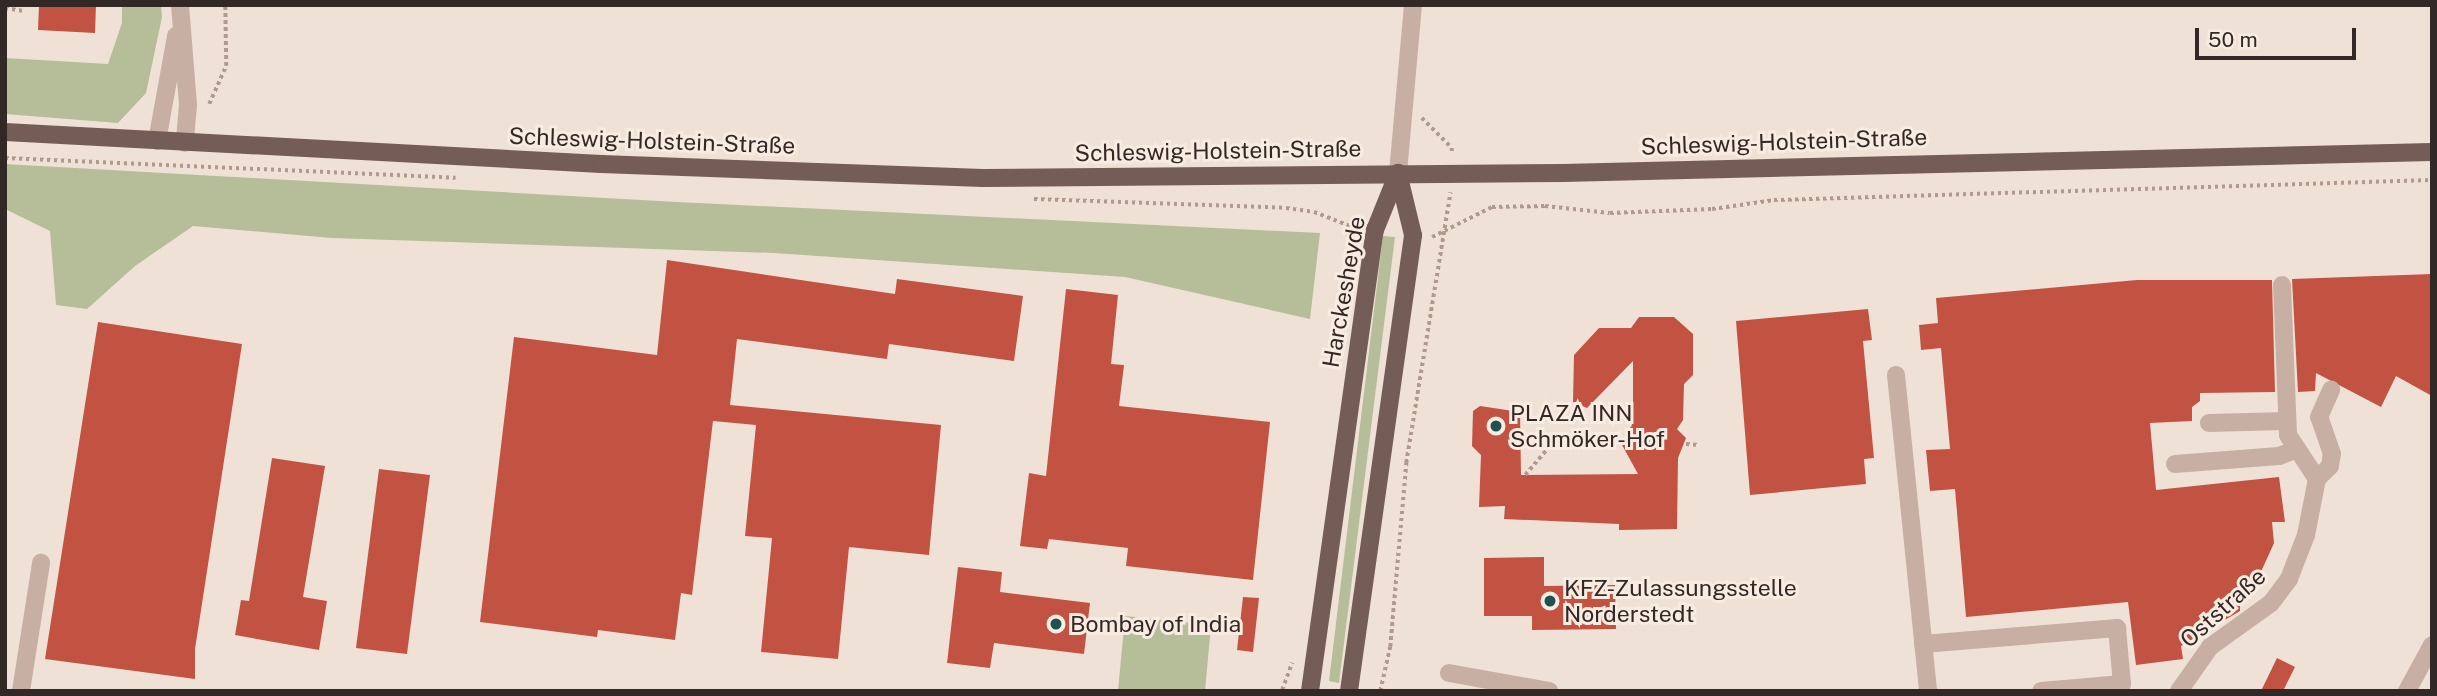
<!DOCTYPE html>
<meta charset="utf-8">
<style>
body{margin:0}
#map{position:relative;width:2437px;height:696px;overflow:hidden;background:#f0e1d7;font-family:"Public Sans",sans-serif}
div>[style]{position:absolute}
.green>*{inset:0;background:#b5be98}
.building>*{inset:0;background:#c25342}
.path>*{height:3.5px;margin-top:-1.75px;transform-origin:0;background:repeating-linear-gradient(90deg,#b2998e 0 3.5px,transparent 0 7px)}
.minor>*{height:18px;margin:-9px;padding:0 9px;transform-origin:9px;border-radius:9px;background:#c7b0a3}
.major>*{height:18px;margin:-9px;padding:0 9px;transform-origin:9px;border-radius:9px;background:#745d56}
.dots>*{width:19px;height:19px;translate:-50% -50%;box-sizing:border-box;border:4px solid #f8ece2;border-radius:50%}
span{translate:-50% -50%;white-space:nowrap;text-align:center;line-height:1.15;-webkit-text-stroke:6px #f8ece2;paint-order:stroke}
.street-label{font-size:23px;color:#322825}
.poi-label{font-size:23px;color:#322825}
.left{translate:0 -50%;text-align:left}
.frame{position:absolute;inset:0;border:7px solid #322825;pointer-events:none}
.scale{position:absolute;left:2195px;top:28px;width:161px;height:32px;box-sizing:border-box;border:4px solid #322825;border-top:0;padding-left:9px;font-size:21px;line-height:24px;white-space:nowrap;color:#322825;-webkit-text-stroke:5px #f8ece2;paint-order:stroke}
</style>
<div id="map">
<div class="green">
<i style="clip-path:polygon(122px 5px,161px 5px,162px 17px,146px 93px,118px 123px,5px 114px,5px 58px,108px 64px,122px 23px)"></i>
<i style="clip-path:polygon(5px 164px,677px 202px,1320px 233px,1310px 319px,1125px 277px,774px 253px,332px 238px,193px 226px,135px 266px,87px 309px,56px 305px,50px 231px,5px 209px)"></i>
<i style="clip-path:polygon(1383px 236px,1395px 237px,1339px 683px,1329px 681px)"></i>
<i style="clip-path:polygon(1125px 616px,1211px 625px,1205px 691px,1118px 691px)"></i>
</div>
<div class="building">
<i style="clip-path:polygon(39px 5px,96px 5px,95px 33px,38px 30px)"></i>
<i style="clip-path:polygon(667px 260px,895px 294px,897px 279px,1023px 296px,1014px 361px,889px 344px,887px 359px,737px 339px,730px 405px,941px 425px,929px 555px,849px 547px,838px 659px,761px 652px,772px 538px,745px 536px,756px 425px,713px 421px,692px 595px,681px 593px,675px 640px,598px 630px,597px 637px,480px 622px,514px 337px,657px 355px)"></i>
<i style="clip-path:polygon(2432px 274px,2432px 396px,2396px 376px,2381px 407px,2316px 373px,2315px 391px,2298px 392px,2292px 279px)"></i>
<i style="clip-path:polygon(2137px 280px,2272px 280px,2275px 392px,2200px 393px,2200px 401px,2192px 407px,2192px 421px,2150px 423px,2156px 490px,2279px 477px,2285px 522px,2272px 522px,2274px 543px,2255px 585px,2240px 597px,2240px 611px,2181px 646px,2183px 659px,2136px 665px,2128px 602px,1966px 617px,1955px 489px,1930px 491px,1926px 450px,1950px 449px,1941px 348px,1921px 350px,1919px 325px,1938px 323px,1936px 298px)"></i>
<i style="clip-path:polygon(1066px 289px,1118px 295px,1111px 364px,1124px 365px,1119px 406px,1270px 422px,1253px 580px,1126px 566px,1128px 548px,1049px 539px,1047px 549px,1020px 546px,1029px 473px,1046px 476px)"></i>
<i style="clip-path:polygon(1868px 309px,1872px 340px,1863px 341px,1874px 458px,1864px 459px,1866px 484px,1750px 495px,1736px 321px)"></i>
<i style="clip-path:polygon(1639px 317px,1674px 317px,1693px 334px,1693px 375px,1684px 384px,1683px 420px,1677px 429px,1686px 438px,1678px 458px,1677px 529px,1619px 530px,1619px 524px,1504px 519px,1505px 506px,1479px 507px,1481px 455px,1472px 446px,1473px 411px,1480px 406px,1520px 412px,1521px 475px,1638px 474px,1622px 445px,1633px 422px,1633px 361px,1587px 408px,1573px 402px,1574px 355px,1599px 328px,1631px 328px)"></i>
<i style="clip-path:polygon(98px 322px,242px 344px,195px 649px,195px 679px,45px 659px)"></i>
<i style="clip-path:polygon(272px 458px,325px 466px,303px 597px,327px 601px,319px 650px,235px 635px,241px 600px,249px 601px)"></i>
<i style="clip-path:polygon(379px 469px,430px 475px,407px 654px,356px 648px)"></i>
<i style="clip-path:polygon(1544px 557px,1544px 586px,1615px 585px,1616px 629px,1532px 630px,1532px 616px,1484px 616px,1484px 558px)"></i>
<i style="clip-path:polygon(958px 567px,1002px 572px,1000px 592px,1090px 603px,1084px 654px,994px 643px,990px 668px,947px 663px)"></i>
<i style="clip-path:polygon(1243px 597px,1259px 598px,1253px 652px,1237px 650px)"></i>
<i style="clip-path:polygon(2277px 658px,2295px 667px,2283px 691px,2261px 691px)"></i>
</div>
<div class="path">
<i style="left:5px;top:8px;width:19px;rotate:9deg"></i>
<i style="left:209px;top:104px;width:42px;rotate:-65.9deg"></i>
<i style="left:226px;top:66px;width:61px;rotate:-90.9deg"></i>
<i style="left:1422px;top:118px;width:42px;rotate:45deg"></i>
<i style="left:1452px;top:148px;width:6px;rotate:90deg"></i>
<i style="left:5px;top:158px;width:451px;rotate:2.5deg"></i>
<i style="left:1034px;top:199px;width:252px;rotate:2deg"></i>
<i style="left:1286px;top:208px;width:28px;rotate:8deg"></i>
<i style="left:1314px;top:212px;width:44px;rotate:21.3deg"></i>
<i style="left:1345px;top:227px;width:18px;rotate:68deg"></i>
<i style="left:1432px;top:237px;width:67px;rotate:-26.6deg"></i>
<i style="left:1492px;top:207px;width:53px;rotate:-1.1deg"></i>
<i style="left:1545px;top:206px;width:65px;rotate:6.1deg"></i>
<i style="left:1610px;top:213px;width:102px;rotate:-2.2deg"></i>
<i style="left:1712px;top:209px;width:63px;rotate:-8.3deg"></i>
<i style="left:1774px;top:200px;width:658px;rotate:-1.74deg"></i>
<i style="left:1686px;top:444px;width:13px;rotate:4deg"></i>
<i style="left:1525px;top:475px;width:46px;rotate:-49.4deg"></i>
<i style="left:1555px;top:440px;width:70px;rotate:-0.8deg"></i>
<i style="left:1282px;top:690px;width:29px;rotate:-70deg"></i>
<i style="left:1380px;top:691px;width:45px;rotate:-77.2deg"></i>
<i style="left:1390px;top:647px;width:185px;rotate:-85deg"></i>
<i style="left:1406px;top:463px;width:274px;rotate:-80.7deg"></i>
</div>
<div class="minor">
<i style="left:180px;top:5px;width:100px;rotate:85.4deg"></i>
<i style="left:188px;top:105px;width:38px;rotate:95deg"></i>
<i style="left:157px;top:141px;width:107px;rotate:-79.7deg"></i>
<i style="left:1398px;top:173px;width:169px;rotate:-84.9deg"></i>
<i style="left:2282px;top:285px;width:150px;rotate:87.7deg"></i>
<i style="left:2288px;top:435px;width:53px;rotate:56.6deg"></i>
<i style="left:1896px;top:375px;width:318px;rotate:84.2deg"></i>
<i style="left:2209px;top:423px;width:76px;rotate:-1.5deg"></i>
<i style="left:2175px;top:464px;width:104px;rotate:-4.4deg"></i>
<i style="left:2279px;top:456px;width:17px;rotate:-21deg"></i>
<i style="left:2317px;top:479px;width:18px;rotate:-45deg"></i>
<i style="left:2330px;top:466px;width:12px;rotate:-81deg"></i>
<i style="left:2332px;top:454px;width:39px;rotate:-109deg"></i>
<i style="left:2319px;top:417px;width:30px;rotate:-66deg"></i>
<i style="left:1923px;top:644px;width:195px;rotate:-4.7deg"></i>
<i style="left:2117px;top:628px;width:56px;rotate:84.9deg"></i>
<i style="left:2122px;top:684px;width:81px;rotate:175.1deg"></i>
<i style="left:1449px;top:673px;width:102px;rotate:10.2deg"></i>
<i style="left:21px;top:691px;width:130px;rotate:-81.1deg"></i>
<i style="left:2179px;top:691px;width:54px;rotate:-54.8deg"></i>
<i style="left:2210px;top:647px;width:75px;rotate:-35.8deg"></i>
<i style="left:2271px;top:603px;width:30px;rotate:-53deg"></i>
<i style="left:2289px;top:579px;width:47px;rotate:-68.9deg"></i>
<i style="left:2306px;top:535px;width:57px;rotate:-78.9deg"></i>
<i style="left:2407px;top:691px;width:52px;rotate:-61.5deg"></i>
</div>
<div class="major">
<i style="left:5px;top:132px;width:597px;rotate:3.07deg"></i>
<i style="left:601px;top:164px;width:382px;rotate:2.1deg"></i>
<i style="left:983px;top:178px;width:580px;rotate:-0.49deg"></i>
<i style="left:1563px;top:173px;width:869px;rotate:-1.38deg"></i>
<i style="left:1310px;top:691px;width:466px;rotate:-82deg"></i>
<i style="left:1375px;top:230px;width:61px;rotate:-68deg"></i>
<i style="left:1349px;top:691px;width:460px;rotate:-82deg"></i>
<i style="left:1413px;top:235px;width:64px;rotate:-103.6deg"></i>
</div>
<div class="dots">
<i style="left:1496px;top:426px;background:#1c524f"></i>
<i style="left:1550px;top:601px;background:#1c524f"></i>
<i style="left:1056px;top:624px;background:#1c524f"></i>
</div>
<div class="street-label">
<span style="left:652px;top:141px;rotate:2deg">Schleswig-Holstein-Straße</span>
<span style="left:1784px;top:142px;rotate:-2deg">Schleswig-Holstein-Straße</span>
<span style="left:1218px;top:151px;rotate:-1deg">Schleswig-Holstein-Straße</span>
<span style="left:1344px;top:292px;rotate:-80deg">Harckesheyde</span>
<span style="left:2223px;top:608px;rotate:-42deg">Oststraße</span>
</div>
<div class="poi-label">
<span class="left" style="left:1510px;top:426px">PLAZA INN<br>Schmöker-Hof</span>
<span class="left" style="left:1564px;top:601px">KFZ-Zulassungsstelle<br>Norderstedt</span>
<span class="left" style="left:1070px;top:624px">Bombay of India</span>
</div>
<div class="frame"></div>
<div class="scale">50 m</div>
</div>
